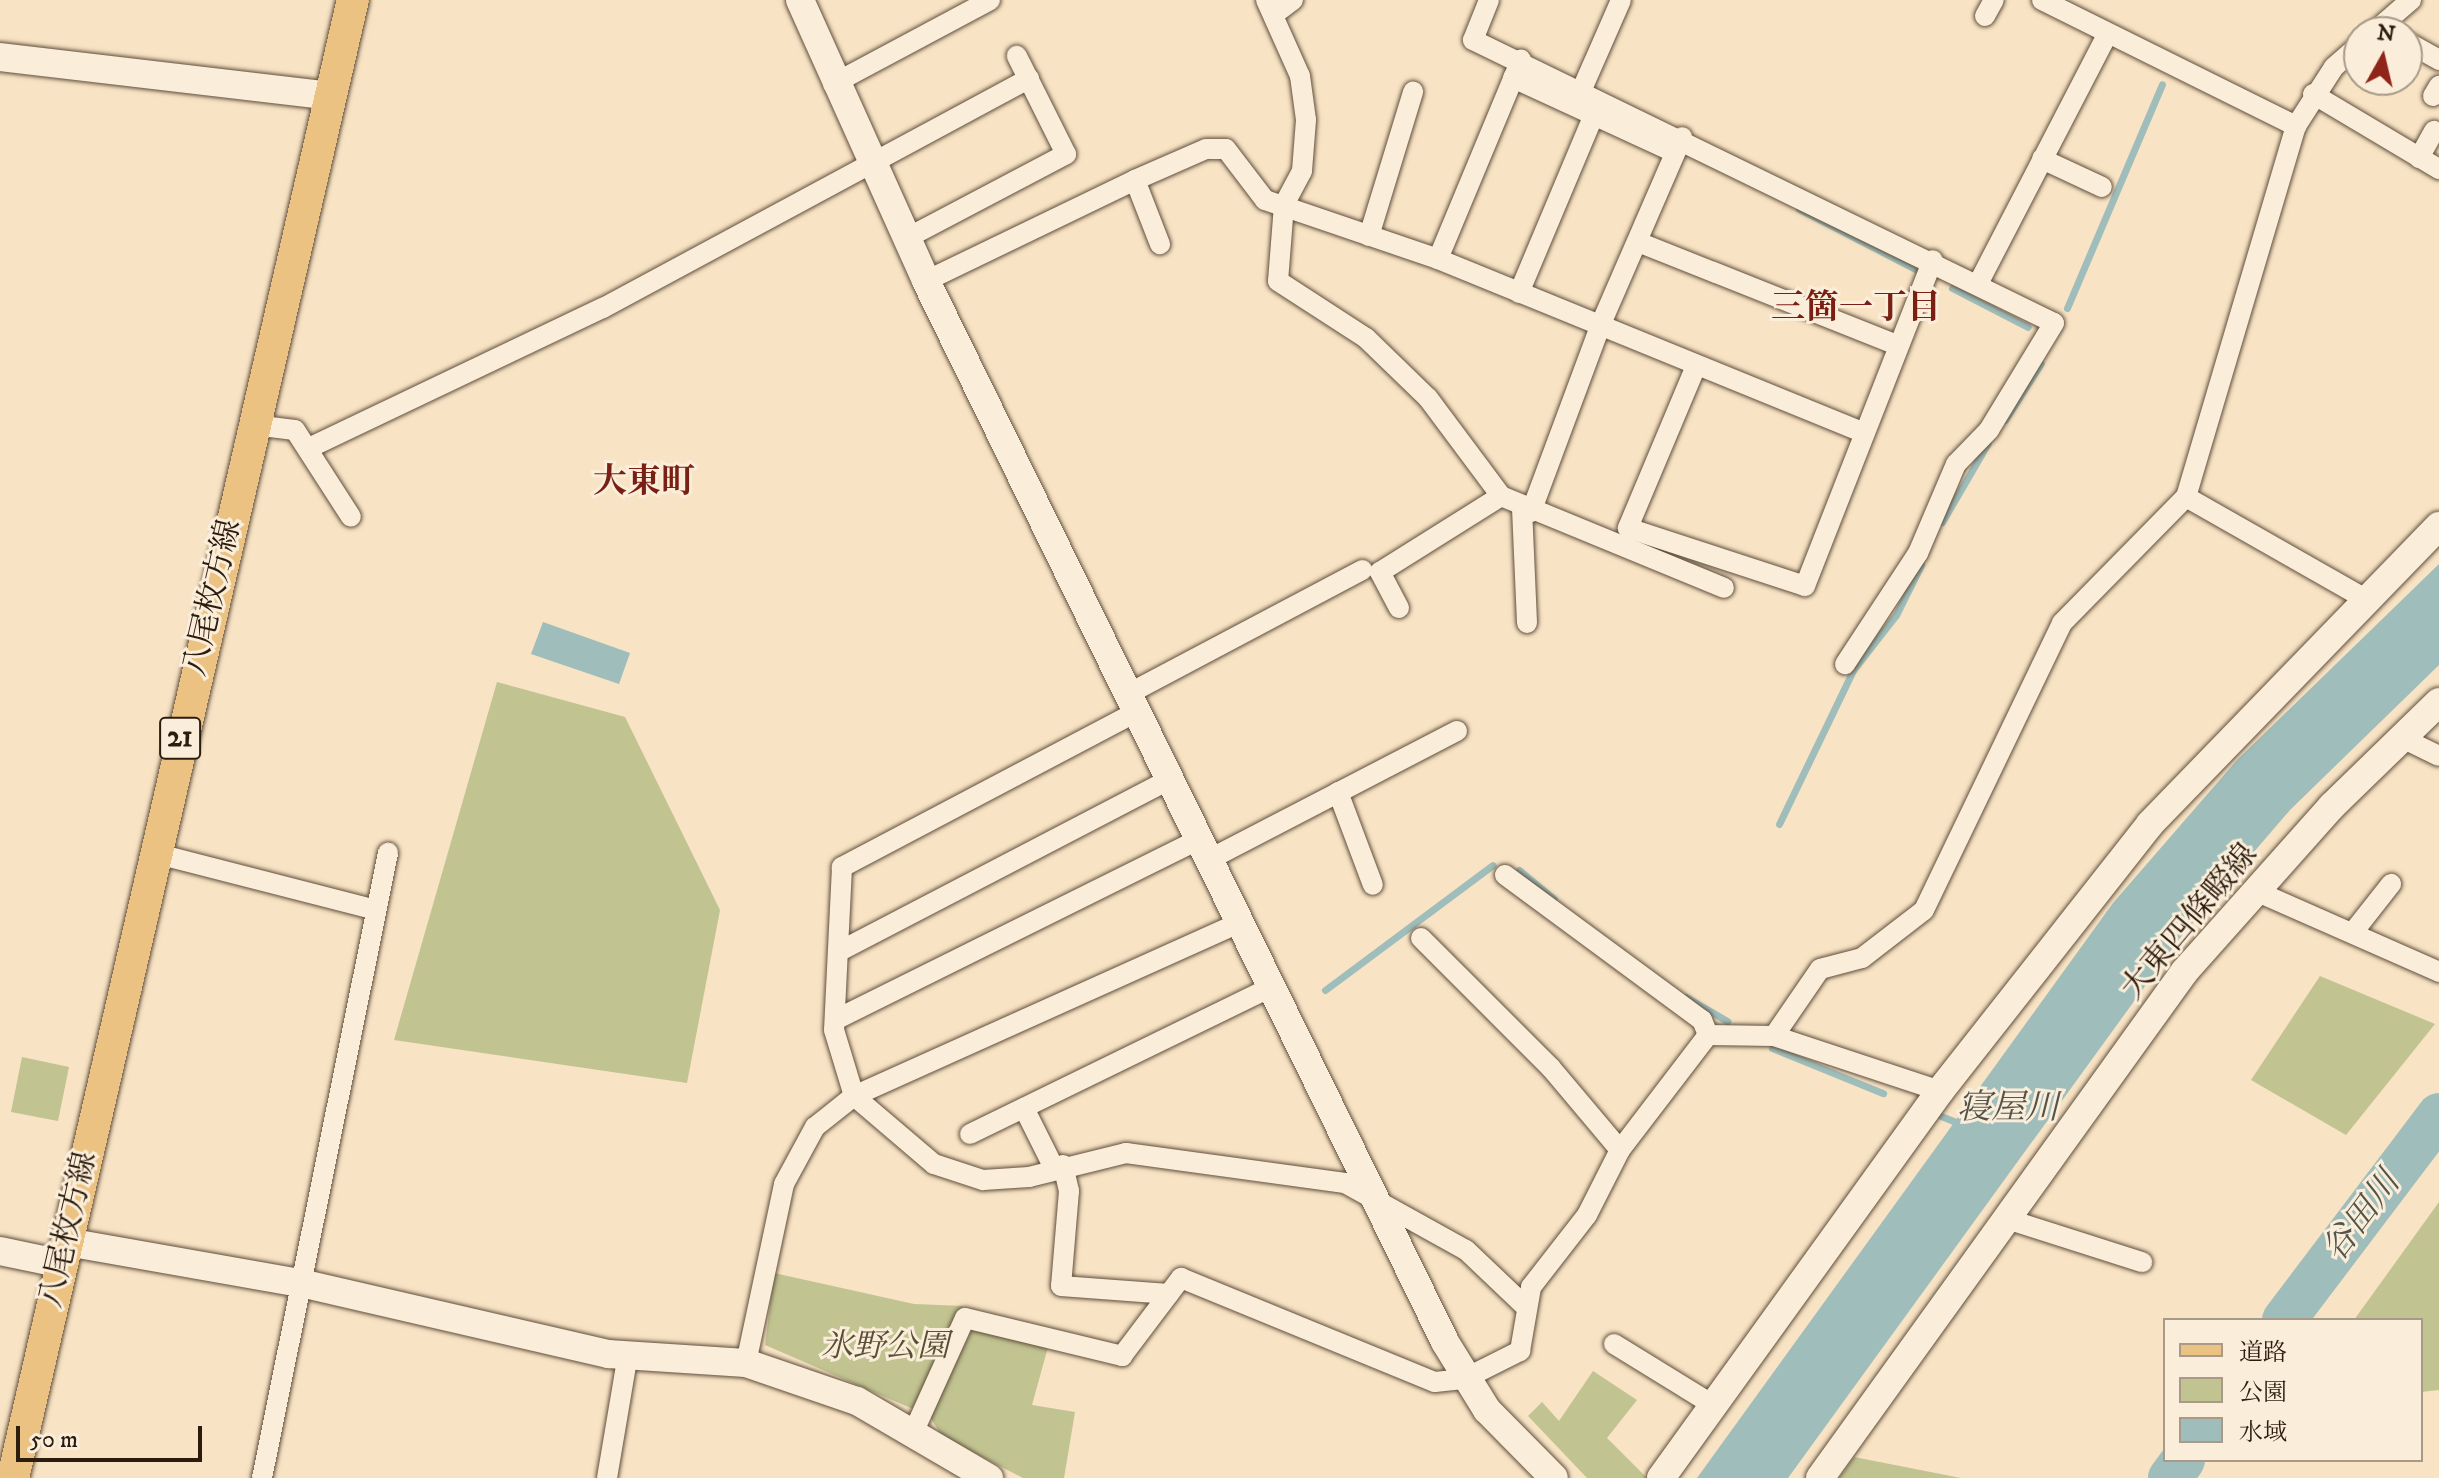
<!DOCTYPE html>
<meta charset="utf-8">
<style>
body{margin:0}
#map{position:relative;width:2439px;height:1478px;overflow:hidden;background:#f8e3c4;font-family:"IM FELL DW Pica","Noto Serif JP",serif}
div>[style]{position:absolute}
.green>*{inset:0;background:#c1c391}
.water>*{inset:0;background:#9fbdba}
.stream>*{height:7px;margin:-3.5px;padding:0 3.5px;transform-origin:3.5px;border-radius:3.5px;background:#9fbdba}
.river>*{height:44px;margin:-22px;padding:0 22px;transform-origin:22px;border-radius:22px;background:#9fbdba}
.roads{filter:drop-shadow(0 0 2px #5f4e3c) drop-shadow(0 0 2px #5f4e3c)}
.street>*{height:20px;margin:-10px;padding:0 10px;transform-origin:10px;border-radius:10px;background:#faedd9}
.secondary>*{height:28px;margin:-14px;padding:0 14px;transform-origin:14px;border-radius:14px;background:#faedd9}
.primary>*{height:32px;margin:-16px;padding:0 16px;transform-origin:16px;border-radius:16px;background:#ecc282}
span{translate:-50% -50%;white-space:nowrap;text-align:center;line-height:1.15;-webkit-text-stroke:6px #faedd9;paint-order:stroke}
.shield-label span{padding:2px 6px;background:#faedd9;border:2px solid;border-radius:6px;-webkit-text-stroke-width:0}
.shield-label{font-size:30px;color:#2c1c0e;font-weight:700}
.street-label{font-size:32px;color:#2c1c0e}
.park-label{font-size:32px;color:#594e35;font-style:italic}
.neighbourhood-label{font-size:34px;color:#7a1f14;font-weight:700}
.water-label{font-size:34px;color:#54544a;font-style:italic}
.legend{position:absolute;left:2163px;top:1318px;width:260px;height:144px;box-sizing:border-box;background:#faedd9;border:2px solid #a89988;margin:0;padding:10px 14px;list-style:none;font-size:24px;color:#2c1c0e}
.legend li{display:flex;align-items:center;gap:16px;height:40px}
.legend b{width:40px;border:2px solid #a89988}
.north{position:absolute;left:2343px;top:16px;width:80px;height:80px;box-sizing:border-box;background:#faedd9;border:2px solid #a89988;border-radius:50%;rotate:8deg;font-size:22px;font-weight:700;line-height:32px;text-align:center;color:#2c1c0e}
.north::after{content:'';display:block;margin:auto;width:28px;height:36px;background:#8f2418;clip-path:polygon(50% 0,100% 100%,50% 72%,0 100%)}
.scale{position:absolute;left:16px;top:1426px;width:186px;height:36px;box-sizing:border-box;border:4px solid #2c1c0e;border-top:0;padding-left:10px;font-size:24px;line-height:28px;white-space:nowrap;color:#2c1c0e;-webkit-text-stroke:6px #faedd9;paint-order:stroke}
</style>
<div id="map">
<div class="green">
<i style="clip-path:polygon(497px 682px,625px 717px,720px 910px,687px 1083px,394px 1040px)"></i>
<i style="clip-path:polygon(2320px 976px,2435px 1024px,2346px 1135px,2251px 1080px)"></i>
<i style="clip-path:polygon(22px 1057px,69px 1067px,58px 1121px,11px 1112px)"></i>
<i style="clip-path:polygon(2439px 1202px,2439px 1390px,2421px 1392px,2421px 1320px,2354px 1320px)"></i>
<i style="clip-path:polygon(774px 1273px,914px 1304px,963px 1306px,913px 1409px,765px 1345px)"></i>
<i style="clip-path:polygon(972px 1329px,1048px 1347px,1032px 1405px,1075px 1412px,1064px 1478px,1023px 1478px,942px 1436px,930px 1417px)"></i>
<i style="clip-path:polygon(1593px 1371px,1637px 1400px,1607px 1438px,1647px 1478px,1587px 1478px,1528px 1416px,1542px 1402px,1559px 1421px)"></i>
<i style="clip-path:polygon(1854px 1457px,1961px 1478px,1839px 1478px)"></i>
</div>
<div class="water">
<i style="clip-path:polygon(2439px 564px,2439px 665px,2290px 810px,2180px 938px,1788px 1478px,1697px 1478px,2113px 903px,2237px 760px)"></i>
<i style="clip-path:polygon(543px 622px,630px 653px,619px 684px,531px 654px)"></i>
</div>
<div class="stream">
<i style="left:1799px;top:209px;width:131px;rotate:27.3deg"></i>
<i style="left:1952px;top:288px;width:85px;rotate:27.2deg"></i>
<i style="left:2067px;top:308px;width:243px;rotate:-67deg"></i>
<i style="left:2005px;top:420px;width:67px;rotate:-57.7deg"></i>
<i style="left:1942px;top:522px;width:91px;rotate:-59.8deg"></i>
<i style="left:1779px;top:824px;width:171px;rotate:-64.3deg"></i>
<i style="left:1853px;top:670px;width:70px;rotate:-52deg"></i>
<i style="left:1896px;top:615px;width:56px;rotate:-63.4deg"></i>
<i style="left:1519px;top:870px;width:45px;rotate:39.6deg"></i>
<i style="left:1325px;top:990px;width:209px;rotate:-36.7deg"></i>
<i style="left:1686px;top:997px;width:48px;rotate:30.3deg"></i>
<i style="left:1772px;top:1048px;width:120px;rotate:22.1deg"></i>
<i style="left:1941px;top:1116px;width:22px;rotate:22deg"></i>
</div>
<div class="river">
<i style="left:2284px;top:1320px;width:257px;rotate:-52.9deg"></i>
<i style="left:2170px;top:1478px;width:22px;rotate:-54deg"></i>
</div>
<div class="roads">
<div class="street">
<i style="left:1266px;top:0;width:83px;rotate:65.9deg"></i>
<i style="left:1300px;top:76px;width:44px;rotate:82.2deg"></i>
<i style="left:1306px;top:120px;width:51px;rotate:94.5deg"></i>
<i style="left:1302px;top:171px;width:38px;rotate:118deg"></i>
<i style="left:1284px;top:205px;width:76px;rotate:94.5deg"></i>
<i style="left:1278px;top:281px;width:105px;rotate:32.9deg"></i>
<i style="left:1366px;top:338px;width:86px;rotate:44.1deg"></i>
<i style="left:1428px;top:398px;width:122px;rotate:53.3deg"></i>
<i style="left:1501px;top:496px;width:241px;rotate:22.4deg"></i>
<i style="left:1489px;top:0;width:43px;rotate:111.8deg"></i>
<i style="left:1473px;top:40px;width:646px;rotate:25.97deg"></i>
<i style="left:2054px;top:323px;width:125px;rotate:121.3deg"></i>
<i style="left:1989px;top:430px;width:47px;rotate:134.1deg"></i>
<i style="left:1956px;top:464px;width:97px;rotate:113.1deg"></i>
<i style="left:1918px;top:553px;width:133px;rotate:123.3deg"></i>
<i style="left:2042px;top:0;width:284px;rotate:26.4deg"></i>
<i style="left:1273px;top:15px;width:25px;rotate:-37deg"></i>
<i style="left:1985px;top:16px;width:18px;rotate:-61deg"></i>
<i style="left:2374px;top:32px;width:49px;rotate:-40.9deg"></i>
<i style="left:2407px;top:42px;width:37px;rotate:29deg"></i>
<i style="left:1513px;top:78px;width:175px;rotate:24.7deg"></i>
<i style="left:833px;top:84px;width:178px;rotate:-28.1deg"></i>
<i style="left:1582px;top:89px;width:97px;rotate:-66.3deg"></i>
<i style="left:2313px;top:94px;width:147px;rotate:30.8deg"></i>
<i style="left:2433px;top:96px;width:12px;rotate:-59deg"></i>
<i style="left:2419px;top:158px;width:31px;rotate:-61deg"></i>
<i style="left:2042px;top:159px;width:66px;rotate:25deg"></i>
<i style="left:1135px;top:180px;width:69px;rotate:68.7deg"></i>
<i style="left:1369px;top:236px;width:151px;rotate:-73deg"></i>
<i style="left:907px;top:238px;width:180px;rotate:-27.8deg"></i>
<i style="left:1066px;top:154px;width:110px;rotate:-116.6deg"></i>
<i style="left:1638px;top:242px;width:276px;rotate:21.7deg"></i>
<i style="left:1438px;top:259px;width:216px;rotate:-67.4deg"></i>
<i style="left:926px;top:281px;width:232px;rotate:-25.8deg"></i>
<i style="left:1135px;top:180px;width:77px;rotate:-23.6deg"></i>
<i style="left:1206px;top:149px;width:20px"></i>
<i style="left:1226px;top:149px;width:64px;rotate:52.6deg"></i>
<i style="left:1265px;top:200px;width:183px;rotate:18.8deg"></i>
<i style="left:1438px;top:259px;width:456px;rotate:22.2deg"></i>
<i style="left:1979px;top:282px;width:278px;rotate:-62.6deg"></i>
<i style="left:1519px;top:293px;width:193px;rotate:-67.2deg"></i>
<i style="left:1696px;top:366px;width:176px;rotate:112.8deg"></i>
<i style="left:1628px;top:528px;width:186px;rotate:18.1deg"></i>
<i style="left:1805px;top:586px;width:350px;rotate:-68.6deg"></i>
<i style="left:254px;top:425px;width:41px;rotate:7deg"></i>
<i style="left:295px;top:430px;width:103px;rotate:57.2deg"></i>
<i style="left:311px;top:447px;width:323px;rotate:-25.5deg"></i>
<i style="left:603px;top:308px;width:484px;rotate:-28.3deg"></i>
<i style="left:2186px;top:497px;width:205px;rotate:29.6deg"></i>
<i style="left:1522px;top:508px;width:115px;rotate:87.5deg"></i>
<i style="left:1531px;top:512px;width:198px;rotate:-69.6deg"></i>
<i style="left:1600px;top:326px;width:206px;rotate:-66.5deg"></i>
<i style="left:1399px;top:608px;width:41px;rotate:-117.8deg"></i>
<i style="left:1380px;top:572px;width:143px;rotate:-32.1deg"></i>
<i style="left:1130px;top:693px;width:263px;rotate:-27.9deg"></i>
<i style="left:1138px;top:711px;width:335px;rotate:152.2deg"></i>
<i style="left:842px;top:867px;width:163px;rotate:92.8deg"></i>
<i style="left:834px;top:1030px;width:69px;rotate:73.1deg"></i>
<i style="left:854px;top:1096px;width:105px;rotate:40.4deg"></i>
<i style="left:934px;top:1164px;width:52px;rotate:18.1deg"></i>
<i style="left:983px;top:1180px;width:46px;rotate:-3.7deg"></i>
<i style="left:1029px;top:1177px;width:100px;rotate:-13.9deg"></i>
<i style="left:1126px;top:1153px;width:221px;rotate:7.8deg"></i>
<i style="left:1345px;top:1183px;width:138px;rotate:29deg"></i>
<i style="left:1466px;top:1250px;width:79px;rotate:43.5deg"></i>
<i style="left:2400px;top:737px;width:43px;rotate:26deg"></i>
<i style="left:1338px;top:792px;width:99px;rotate:69.4deg"></i>
<i style="left:154px;top:853px;width:229px;rotate:14.4deg"></i>
<i style="left:1212px;top:858px;width:276px;rotate:-27.4deg"></i>
<i style="left:1505px;top:875px;width:245px;rotate:36.4deg"></i>
<i style="left:1702px;top:1020px;width:16px;rotate:68deg"></i>
<i style="left:2258px;top:892px;width:198px;rotate:23.8deg"></i>
<i style="left:2354px;top:931px;width:60px;rotate:-51.8deg"></i>
<i style="left:1421px;top:938px;width:184px;rotate:45deg"></i>
<i style="left:1551px;top:1068px;width:107px;rotate:49.9deg"></i>
<i style="left:838px;top:952px;width:375px;rotate:-27.5deg"></i>
<i style="left:835px;top:1020px;width:410px;rotate:-26.4deg"></i>
<i style="left:1774px;top:1036px;width:81px;rotate:-55.5deg"></i>
<i style="left:1820px;top:969px;width:43px;rotate:-14.7deg"></i>
<i style="left:1862px;top:958px;width:78px;rotate:-37.7deg"></i>
<i style="left:1924px;top:910px;width:318px;rotate:-64.3deg"></i>
<i style="left:2062px;top:623px;width:177px;rotate:-45.5deg"></i>
<i style="left:2186px;top:497px;width:387px;rotate:-73.5deg"></i>
<i style="left:2296px;top:126px;width:70px;rotate:-57.2deg"></i>
<i style="left:2334px;top:67px;width:33px;rotate:-41deg"></i>
<i style="left:1024px;top:1108px;width:67px;rotate:63.4deg"></i>
<i style="left:970px;top:1134px;width:337px;rotate:-26deg"></i>
<i style="left:1063px;top:1165px;width:27px;rotate:77deg"></i>
<i style="left:1069px;top:1191px;width:95px;rotate:94.8deg"></i>
<i style="left:1061px;top:1286px;width:108px;rotate:4.2deg"></i>
<i style="left:2007px;top:1219px;width:142px;rotate:17.7deg"></i>
<i style="left:1614px;top:1344px;width:113px;rotate:31.6deg"></i>
<i style="left:746px;top:1363px;width:183px;rotate:-78deg"></i>
<i style="left:784px;top:1184px;width:65px;rotate:-61.5deg"></i>
<i style="left:815px;top:1127px;width:50px;rotate:-38.5deg"></i>
<i style="left:854px;top:1096px;width:425px;rotate:-24.2deg"></i>
<i style="left:913px;top:1433px;width:126px;rotate:-65.7deg"></i>
<i style="left:965px;top:1318px;width:162px;rotate:13.6deg"></i>
<i style="left:1122px;top:1356px;width:98px;rotate:-52.9deg"></i>
<i style="left:1181px;top:1278px;width:274px;rotate:22.3deg"></i>
<i style="left:1435px;top:1382px;width:29px;rotate:-6deg"></i>
<i style="left:1464px;top:1379px;width:63px;rotate:-26.6deg"></i>
<i style="left:1520px;top:1351px;width:65px;rotate:-80.2deg"></i>
<i style="left:1531px;top:1287px;width:91px;rotate:-52.1deg"></i>
<i style="left:1587px;top:1215px;width:73px;rotate:-63.1deg"></i>
<i style="left:1620px;top:1150px;width:145px;rotate:-52.6deg"></i>
<i style="left:1708px;top:1035px;width:66px;rotate:0.9deg"></i>
<i style="left:1774px;top:1036px;width:175px;rotate:18.3deg"></i>
<i style="left:262px;top:1478px;width:638px;rotate:-78.6deg"></i>
<i style="left:607px;top:1478px;width:126px;rotate:-80.4deg"></i>
</div>
<div class="secondary">
<i style="left:800px;top:0;width:308px;rotate:65.8deg"></i>
<i style="left:926px;top:281px;width:1181px;rotate:63.93deg"></i>
<i style="left:1445px;top:1342px;width:80px;rotate:58.3deg"></i>
<i style="left:1487px;top:1410px;width:95px;rotate:45.4deg"></i>
<i style="left:0;top:57px;width:334px;rotate:6.7deg"></i>
<i style="left:67px;top:1242px;width:242px;rotate:10deg"></i>
<i style="left:305px;top:1284px;width:311px;rotate:13deg"></i>
<i style="left:608px;top:1354px;width:138px;rotate:3.7deg"></i>
<i style="left:746px;top:1363px;width:117px;rotate:18.9deg"></i>
<i style="left:857px;top:1401px;width:153px;rotate:30.3deg"></i>
<i style="left:0;top:1251px;width:63px;rotate:11.8deg"></i>
<i style="left:1661px;top:1478px;width:477px;rotate:-54.2deg"></i>
<i style="left:1940px;top:1091px;width:340px;rotate:-51.8deg"></i>
<i style="left:2150px;top:824px;width:415px;rotate:-45.9deg"></i>
<i style="left:1820px;top:1478px;width:625px;rotate:-54.25deg"></i>
<i style="left:2185px;top:971px;width:221px;rotate:-48.3deg"></i>
<i style="left:2332px;top:806px;width:149px;rotate:-44.2deg"></i>
</div>
<div class="primary">
<i style="left:13px;top:1478px;width:1517px;rotate:-77.05deg"></i>
</div>
</div>
<div class="shield-label">
<span style="left:180px;top:738px">21</span>
</div>
<div class="street-label">
<span style="left:213px;top:598px;rotate:-77deg">八尾枚方線</span>
<span style="left:2190px;top:922px;rotate:-50deg">大東四條畷線</span>
<span style="left:69px;top:1230px;rotate:-77deg">八尾枚方線</span>
</div>
<div class="park-label">
<span style="left:885px;top:1347px">氷野公園</span>
</div>
<div class="neighbourhood-label">
<span style="left:1856px;top:309px">三箇一丁目</span>
<span style="left:644px;top:483px">大東町</span>
</div>
<div class="water-label">
<span style="left:2008px;top:1109px">寝屋川</span>
<span style="left:2362px;top:1217px;rotate:-53deg">谷田川</span>
</div>
<ul class="legend">
<li><b style="height:10px;background:#ecc282"></b>道路</li>
<li><b style="height:22px;background:#c1c391"></b>公園</li>
<li><b style="height:22px;background:#9fbdba"></b>水域</li>
</ul>
<div class="north">N</div>
<div class="scale">50 m</div>
</div>
